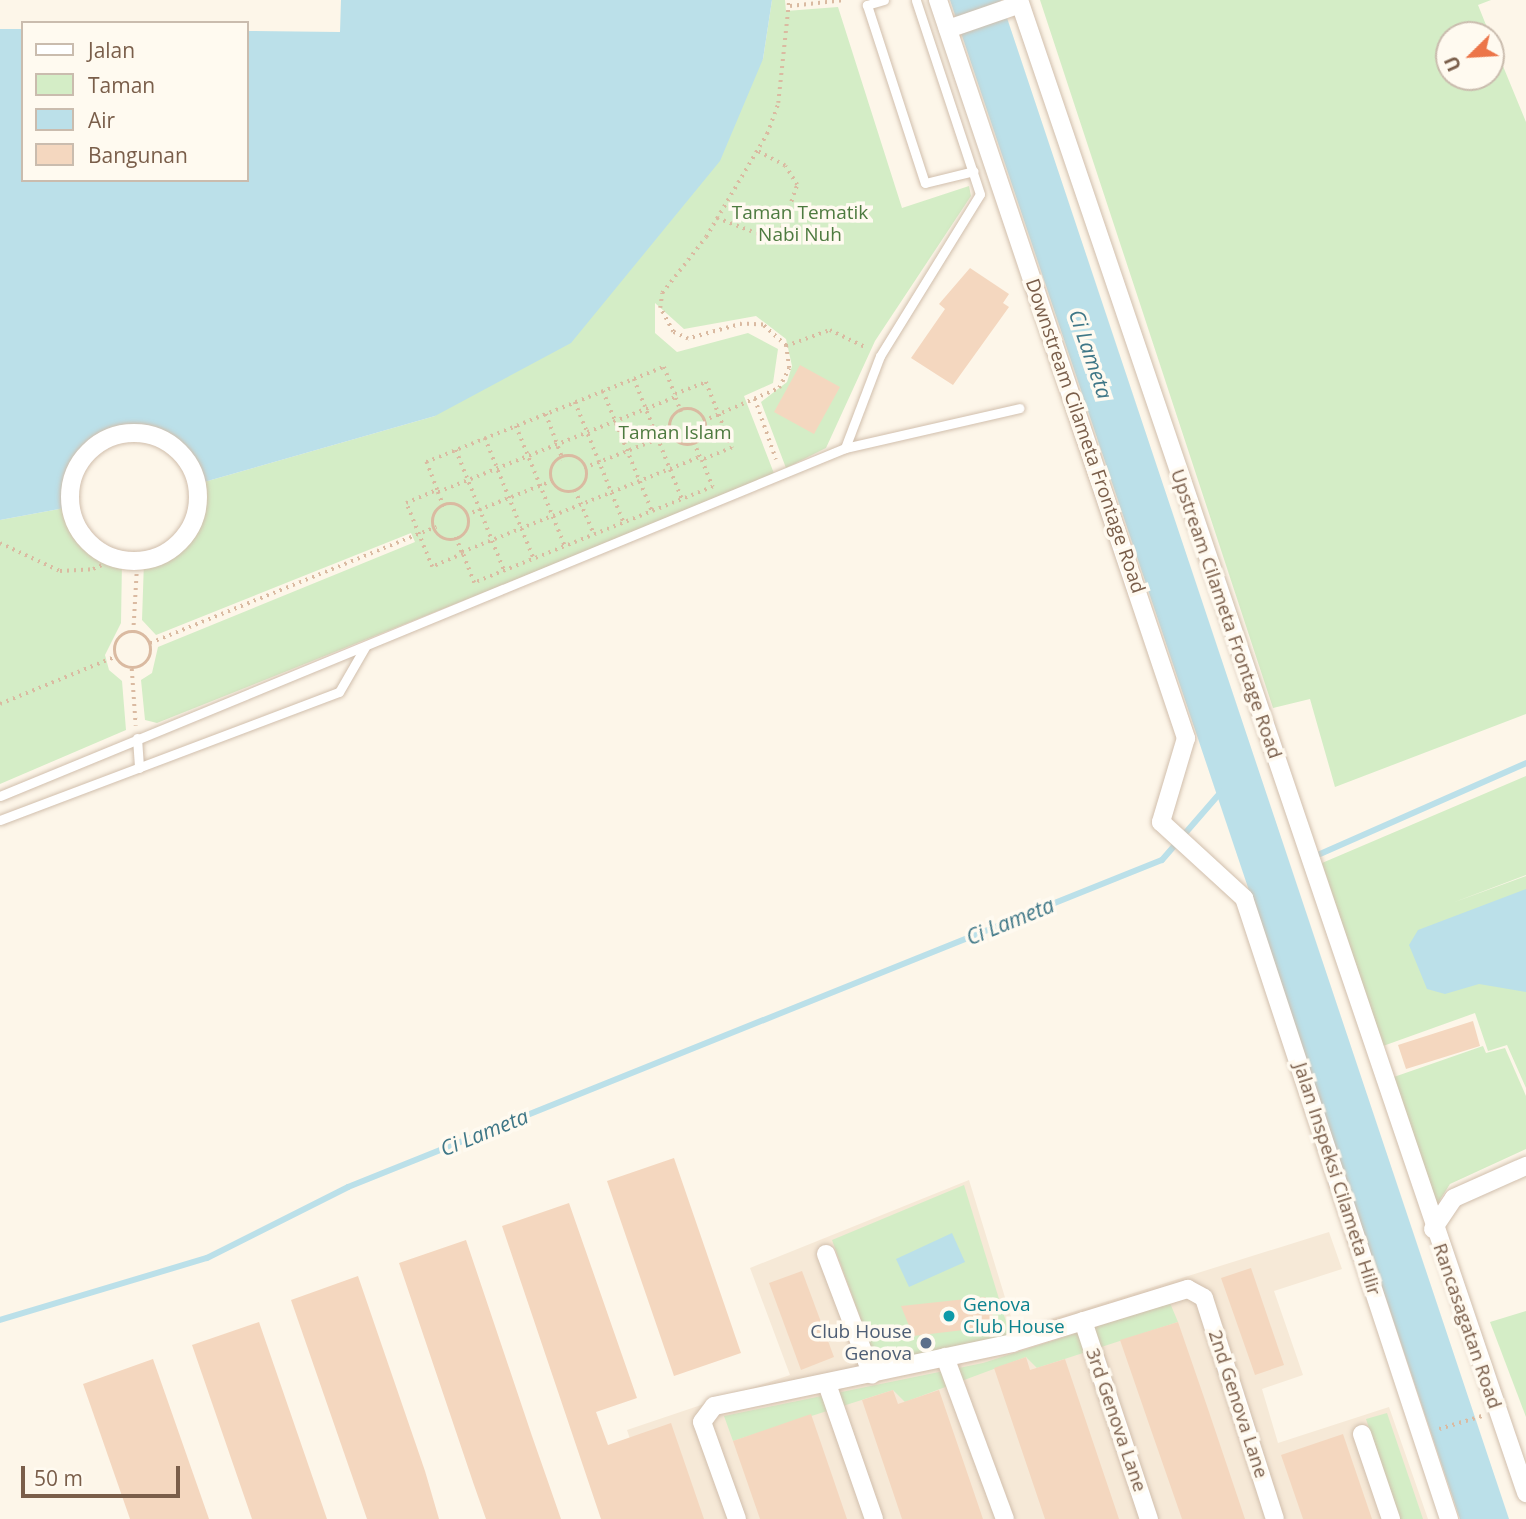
<!DOCTYPE html>
<style>
body{margin:0}
#map{position:relative;width:1526px;height:1519px;overflow:hidden;background:#fdf6e9;font-family:"Open Sans",sans-serif}
div>[style]{position:absolute}
.residential>*{inset:0;background:#f6e9d7}
.green>*{inset:0;background:#d4edc6}
.water>*{inset:0;background:#bbe0e9}
.stream>*{height:6px;margin:-3px;padding:0 3px;transform-origin:3px;border-radius:3px;background:#bbe0e9}
.building>*{inset:0;background:#f4d7bf}
.path>*{height:3.5px;margin-top:-1.75px;transform-origin:0;background:repeating-linear-gradient(90deg,#dabaa1 0 2px,transparent 0 7px)}
.path>.ring{margin:-1.75px;padding:0;box-sizing:content-box;background:none;border:3.5px solid #dabaa1;border-radius:50%}
.roads{filter:drop-shadow(0 0 2px #d1bfad) drop-shadow(0 0 2px #d1bfad)}
.lane>*{height:9px;margin:-4.5px;padding:0 4.5px;transform-origin:4.5px;border-radius:4.5px;background:#fff}
.street>*{height:18px;margin:-9px;padding:0 9px;transform-origin:9px;border-radius:9px;background:#fff}
.street>.ring{margin:-9px;padding:0;box-sizing:content-box;background:none;border:18px solid #fff;border-radius:50%}
.dots>*{width:19px;height:19px;translate:-50% -50%;box-sizing:border-box;border:4px solid #fffaf0;border-radius:50%}
span{translate:-50% -50%;white-space:nowrap;text-align:center;line-height:1.15;-webkit-text-stroke:7px #fffaf0;paint-order:stroke}
.park-label{font-size:19px;color:#4d7a3f}
.street-label{font-size:19px;color:#7a5e4a}
.culture-label{font-size:19px;color:#0d838f}
.left{translate:0 -50%;text-align:left}
.service-label{font-size:19px;color:#4e5e75}
.right{translate:-100% -50%;text-align:right}
.water-label{font-size:21px;color:#3f7787;font-style:italic}
.legend{position:absolute;left:21px;top:21px;width:228px;height:161px;box-sizing:border-box;background:#fffaf0;border:2px solid #cabcae;margin:0;padding:9px 12px;list-style:none;font-size:21px;color:#7a5e4a}
.legend li{display:flex;align-items:center;gap:14px;height:35px}
.legend b{width:35px;border:2px solid #cabcae}
.north{position:absolute;left:1435px;top:21px;width:70px;height:70px;box-sizing:border-box;background:#fffaf0;border:2px solid #cabcae;border-radius:50%;rotate:246deg;font-size:19px;font-weight:700;line-height:28px;text-align:center;color:#7a5e4a}
.north::after{content:'';display:block;margin:auto;width:24px;height:32px;background:#ec7549;clip-path:polygon(50% 0,100% 100%,50% 72%,0 100%)}
.scale{position:absolute;left:21px;top:1466px;width:159px;height:32px;box-sizing:border-box;border:4px solid #7a5e4a;border-top:0;padding-left:9px;font-size:21px;line-height:24px;white-space:nowrap;color:#7a5e4a;-webkit-text-stroke:5px #fffaf0;paint-order:stroke}
</style>
<div id="map">
<div class="residential">
<i style="clip-path:polygon(969px 1180px,1015px 1330px,1329px 1232px,1342px 1269px,1274px 1291px,1303px 1375px,1262px 1389px,1278px 1443px,1389px 1407px,1428px 1519px,657px 1519px,627px 1430px,790px 1375px,750px 1268px)"></i>
</div>
<div class="green">
<i style="clip-path:polygon(772px 0,785px 0,786px 11px,838px 7px,902px 208px,969px 186px,971px 196px,875px 341px,826px 448px,786px 468px,761px 402px,787px 382px,792px 366px,786px 339px,756px 316px,684px 329px,655px 303px,655px 333px,677px 352px,748px 333px,778px 349px,773px 383px,744px 396px,775px 476px,157px 723px,145px 720px,141px 680px,152px 673px,158px 647px,415px 542px,411px 533px,156px 635px,142px 620px,144px 561px,185px 536px,195px 517px,197px 484px,435px 416px,763px 59px)"></i>
<i style="clip-path:polygon(1040px 0,1491px 0,1478px 5px,1490px 35px,1449px 35px,1449px 77px,1491px 77px,1491px 37px,1526px 122px,1526px 714px,1335px 787px,1310px 699px,1273px 708px)"></i>
<i style="clip-path:polygon(70px 507px,91px 545px,122px 561px,121px 623px,105px 655px,109px 670px,122px 681px,126px 730px,0 784px,0 520px)"></i>
<i style="clip-path:polygon(1526px 776px,1526px 875px,1452px 903px,1526px 876px,1526px 1088px,1507px 1045px,1488px 1051px,1475px 1013px,1383px 1046px,1322px 863px)"></i>
<i style="clip-path:polygon(1483px 1046px,1486px 1053px,1505px 1048px,1526px 1096px,1526px 1149px,1450px 1184px,1436px 1206px,1391px 1078px)"></i>
<i style="clip-path:polygon(964px 1185px,1011px 1338px,877px 1364px,832px 1240px)"></i>
<i style="clip-path:polygon(1170px 1303px,1178px 1322px,1037px 1368px,1026px 1357px,905px 1402px,893px 1390px,733px 1441px,724px 1416px,983px 1363px)"></i>
<i style="clip-path:polygon(1526px 1311px,1526px 1417px,1490px 1322px)"></i>
<i style="clip-path:polygon(1387px 1413px,1423px 1519px,1399px 1519px,1366px 1419px)"></i>
</div>
<div class="water">
<i style="clip-path:polygon(341px 0,772px 0,763px 59px,720px 161px,571px 343px,435px 416px,197px 484px,182px 454px,167px 442px,120px 434px,83px 458px,70px 507px,0 520px,0 29px,23px 29px,23px 180px,247px 180px,247px 31px,340px 32px)"></i>
<i style="clip-path:polygon(950px 0,1001px 0,1509px 1519px,1460px 1519px)"></i>
<i style="clip-path:polygon(1526px 889px,1526px 992px,1479px 984px,1445px 994px,1427px 989px,1409px 945px,1418px 930px)"></i>
<i style="clip-path:polygon(952px 1233px,965px 1262px,909px 1287px,896px 1259px)"></i>
</div>
<div class="stream">
<i style="left:1320px;top:854px;width:225px;rotate:-23.8deg"></i>
<i style="left:0;top:1320px;width:216px;rotate:-16.7deg"></i>
<i style="left:207px;top:1258px;width:158px;rotate:-26.7deg"></i>
<i style="left:348px;top:1187px;width:877px;rotate:-21.89deg"></i>
<i style="left:1162px;top:860px;width:90px;rotate:-49.1deg"></i>
</div>
<div class="building">
<i style="clip-path:polygon(970px 268px,1009px 294px,1003px 303px,1009px 307px,953px 385px,911px 358px,945px 309px,939px 304px)"></i>
<i style="clip-path:polygon(800px 365px,840px 387px,814px 434px,774px 412px)"></i>
<i style="clip-path:polygon(1473px 1021px,1480px 1046px,1406px 1069px,1398px 1045px)"></i>
<i style="clip-path:polygon(674px 1158px,741px 1353px,674px 1376px,607px 1181px)"></i>
<i style="clip-path:polygon(569px 1203px,637px 1398px,596px 1412px,608px 1445px,671px 1423px,704px 1519px,601px 1519px,502px 1226px)"></i>
<i style="clip-path:polygon(466px 1240px,532px 1436px,561px 1519px,486px 1519px,474px 1485px,399px 1263px)"></i>
<i style="clip-path:polygon(1251px 1268px,1284px 1365px,1255px 1375px,1221px 1278px)"></i>
<i style="clip-path:polygon(802px 1271px,834px 1357px,801px 1370px,769px 1283px)"></i>
<i style="clip-path:polygon(358px 1276px,425px 1471px,439px 1519px,367px 1519px,291px 1300px)"></i>
<i style="clip-path:polygon(985px 1297px,997px 1326px,913px 1336px,901px 1306px)"></i>
<i style="clip-path:polygon(259px 1322px,327px 1519px,252px 1519px,192px 1345px)"></i>
<i style="clip-path:polygon(1178px 1322px,1208px 1409px,1245px 1519px,1182px 1519px,1150px 1427px,1120px 1340px)"></i>
<i style="clip-path:polygon(1026px 1357px,1030px 1370px,1065px 1359px,1119px 1519px,1045px 1519px,994px 1368px)"></i>
<i style="clip-path:polygon(153px 1359px,209px 1519px,130px 1519px,83px 1384px)"></i>
<i style="clip-path:polygon(893px 1390px,898px 1404px,939px 1390px,983px 1519px,902px 1519px,862px 1400px)"></i>
<i style="clip-path:polygon(811px 1414px,847px 1519px,760px 1519px,733px 1441px)"></i>
<i style="clip-path:polygon(1343px 1434px,1372px 1519px,1303px 1519px,1281px 1455px)"></i>
</div>
<div class="path">
<i style="left:790px;top:6px;width:55px;rotate:-6.2deg"></i>
<i style="left:717px;top:218px;width:50px;rotate:21deg"></i>
<i style="left:764px;top:236px;width:20px;rotate:-24deg"></i>
<i style="left:782px;top:228px;width:46px;rotate:-70.8deg"></i>
<i style="left:797px;top:185px;width:22px;rotate:-122deg"></i>
<i style="left:785px;top:166px;width:32px;rotate:-152deg"></i>
<i style="left:786px;top:346px;width:47px;rotate:-20deg"></i>
<i style="left:830px;top:330px;width:41px;rotate:25.9deg"></i>
<i style="left:664px;top:367px;width:29px;rotate:68deg"></i>
<i style="left:675px;top:394px;width:33px;rotate:-21deg"></i>
<i style="left:706px;top:382px;width:71px;rotate:68.5deg"></i>
<i style="left:732px;top:448px;width:32px;rotate:158deg"></i>
<i style="left:702px;top:460px;width:29px;rotate:68deg"></i>
<i style="left:713px;top:487px;width:258px;rotate:158.1deg"></i>
<i style="left:474px;top:583px;width:31px;rotate:-111deg"></i>
<i style="left:463px;top:554px;width:34px;rotate:157deg"></i>
<i style="left:432px;top:567px;width:69px;rotate:-112.1deg"></i>
<i style="left:406px;top:503px;width:34px;rotate:-23deg"></i>
<i style="left:437px;top:490px;width:30px;rotate:-111deg"></i>
<i style="left:426px;top:462px;width:256px;rotate:-21.8deg"></i>
<i style="left:634px;top:379px;width:129px;rotate:68.2deg"></i>
<i style="left:603px;top:391px;width:130px;rotate:67.8deg"></i>
<i style="left:676px;top:398px;width:15px;rotate:70deg"></i>
<i style="left:755px;top:399px;width:64px;rotate:70.7deg"></i>
<i style="left:575px;top:402px;width:131px;rotate:68deg"></i>
<i class="ring" style="left:670px;top:409px;width:32.5px;height:32.5px"></i>
<i style="left:546px;top:414px;width:49px;rotate:69.7deg"></i>
<i style="left:703px;top:421px;width:83px;rotate:-23.5deg"></i>
<i style="left:779px;top:388px;width:22px;rotate:-63deg"></i>
<i style="left:789px;top:368px;width:22px;rotate:-98deg"></i>
<i style="left:786px;top:346px;width:31px;rotate:-138deg"></i>
<i style="left:763px;top:325px;width:21px;rotate:-177deg"></i>
<i style="left:742px;top:324px;width:56px;rotate:164.5deg"></i>
<i style="left:688px;top:339px;width:17px;rotate:-155deg"></i>
<i style="left:673px;top:332px;width:27px;rotate:-118deg"></i>
<i style="left:660px;top:308px;width:15px;rotate:-82deg"></i>
<i style="left:662px;top:293px;width:71px;rotate:-51.8deg"></i>
<i style="left:706px;top:237px;width:120px;rotate:-59.4deg"></i>
<i style="left:767px;top:134px;width:33px;rotate:-70deg"></i>
<i style="left:778px;top:103px;width:104px;rotate:-83.9deg"></i>
<i style="left:516px;top:426px;width:130px;rotate:67.8deg"></i>
<i style="left:485px;top:438px;width:131px;rotate:68deg"></i>
<i style="left:694px;top:442px;width:18px;rotate:68deg"></i>
<i style="left:456px;top:450px;width:129px;rotate:68.2deg"></i>
<i class="ring" style="left:551px;top:456px;width:32.5px;height:32.5px"></i>
<i style="left:584px;top:468px;width:96px;rotate:-21.5deg"></i>
<i style="left:575px;top:490px;width:48px;rotate:66.6deg"></i>
<i style="left:438px;top:492px;width:256px;rotate:-21.8deg"></i>
<i style="left:438px;top:492px;width:16px;rotate:68deg"></i>
<i class="ring" style="left:433px;top:504px;width:32.5px;height:32.5px"></i>
<i style="left:466px;top:515px;width:95px;rotate:-21.7deg"></i>
<i style="left:456px;top:537px;width:17px;rotate:69deg"></i>
<i style="left:0;top:543px;width:66px;rotate:25deg"></i>
<i style="left:60px;top:571px;width:33px;rotate:-3deg"></i>
<i style="left:93px;top:569px;width:24px;rotate:-24deg"></i>
<i style="left:462px;top:552px;width:256px;rotate:-21.8deg"></i>
<i class="ring" style="left:115px;top:632px;width:32.5px;height:32.5px"></i>
<i style="left:133px;top:632px;width:70px;rotate:-86.7deg"></i>
<i style="left:150px;top:643px;width:309px;rotate:-22.1deg"></i>
<i style="left:132px;top:669px;width:57px;rotate:86deg"></i>
<i style="left:0;top:704px;width:126px;rotate:-22.3deg"></i>
<i style="left:1439px;top:1429px;width:45px;rotate:-16.8deg"></i>
</div>
<div class="roads">
<div class="lane">
<i style="left:884px;top:0;width:18px;rotate:164deg"></i>
<i style="left:867px;top:5px;width:187px;rotate:72deg"></i>
<i style="left:925px;top:183px;width:50px;rotate:-13.8deg"></i>
<i style="left:845px;top:448px;width:179px;rotate:-12.9deg"></i>
<i style="left:137px;top:738px;width:30px;rotate:86deg"></i>
<i style="left:0;top:796px;width:914px;rotate:-22.38deg"></i>
<i style="left:845px;top:448px;width:98px;rotate:-69.2deg"></i>
<i style="left:880px;top:356px;width:190px;rotate:-58.3deg"></i>
<i style="left:980px;top:194px;width:204px;rotate:-108.3deg"></i>
<i style="left:0;top:820px;width:362px;rotate:-20.7deg"></i>
<i style="left:339px;top:692px;width:52px;rotate:-60deg"></i>
</div>
<div class="street">
<i style="left:938px;top:0;width:779px;rotate:71.43deg"></i>
<i style="left:1186px;top:738px;width:88px;rotate:106.6deg"></i>
<i style="left:1161px;top:822px;width:113px;rotate:42.5deg"></i>
<i style="left:1244px;top:898px;width:654px;rotate:71.73deg"></i>
<i style="left:1019px;top:0;width:1577px;rotate:71.24deg"></i>
<i style="left:948px;top:29px;width:76px;rotate:-19.1deg"></i>
<i class="ring" style="left:70px;top:433px;width:110px;height:110px"></i>
<i style="left:1433px;top:1229px;width:37px;rotate:-56deg"></i>
<i style="left:1454px;top:1198px;width:79px;rotate:-24deg"></i>
<i style="left:826px;top:1254px;width:129px;rotate:69.2deg"></i>
<i style="left:1083px;top:1321px;width:209px;rotate:71.6deg"></i>
<i style="left:945px;top:1357px;width:173px;rotate:69.7deg"></i>
<i style="left:827px;top:1384px;width:143px;rotate:70.8deg"></i>
<i style="left:1362px;top:1434px;width:90px;rotate:71.2deg"></i>
<i style="left:737px;top:1519px;width:103px;rotate:-109.8deg"></i>
<i style="left:702px;top:1422px;width:20px;rotate:-53deg"></i>
<i style="left:714px;top:1406px;width:305px;rotate:-11.9deg"></i>
<i style="left:1012px;top:1343px;width:184px;rotate:-17.1deg"></i>
<i style="left:1188px;top:1289px;width:18px;rotate:29deg"></i>
<i style="left:1204px;top:1298px;width:232px;rotate:72.2deg"></i>
</div>
</div>
<div class="dots">
<i style="left:949px;top:1316px;background:#0f9aa8"></i>
<i style="left:926px;top:1343px;background:#5c6f8a"></i>
</div>
<div class="park-label">
<span style="left:800px;top:224px">Taman Tematik<br>Nabi Nuh</span>
<span style="left:675px;top:433px">Taman Islam</span>
</div>
<div class="street-label">
<span style="left:1085px;top:436px;rotate:71deg">Downstream Cilameta Frontage Road</span>
<span style="left:1226px;top:614px;rotate:71deg">Upstream Cilameta Frontage Road</span>
<span style="left:1337px;top:1179px;rotate:72deg">Jalan Inspeksi Cilameta Hilir</span>
<span style="left:1467px;top:1326px;rotate:71deg">Rancasagatan Road</span>
<span style="left:1238px;top:1404px;rotate:72deg">2nd Genova Lane</span>
<span style="left:1116px;top:1420px;rotate:71deg">3rd Genova Lane</span>
</div>
<div class="culture-label">
<span class="left" style="left:963px;top:1316px">Genova<br>Club House</span>
</div>
<div class="service-label">
<span class="right" style="left:912px;top:1343px">Club House<br>Genova</span>
</div>
<div class="water-label">
<span style="left:1091px;top:354px;rotate:71deg">Ci Lameta</span>
<span style="left:1010px;top:921px;rotate:-22deg">Ci Lameta</span>
<span style="left:484px;top:1132px;rotate:-22deg">Ci Lameta</span>
</div>
<ul class="legend">
<li><b style="height:9px;background:#fff"></b>Jalan</li>
<li><b style="height:19px;background:#d4edc6"></b>Taman</li>
<li><b style="height:19px;background:#bbe0e9"></b>Air</li>
<li><b style="height:19px;background:#f4d7bf"></b>Bangunan</li>
</ul>
<div class="north">U</div>
<div class="scale">50 m</div>
</div>
